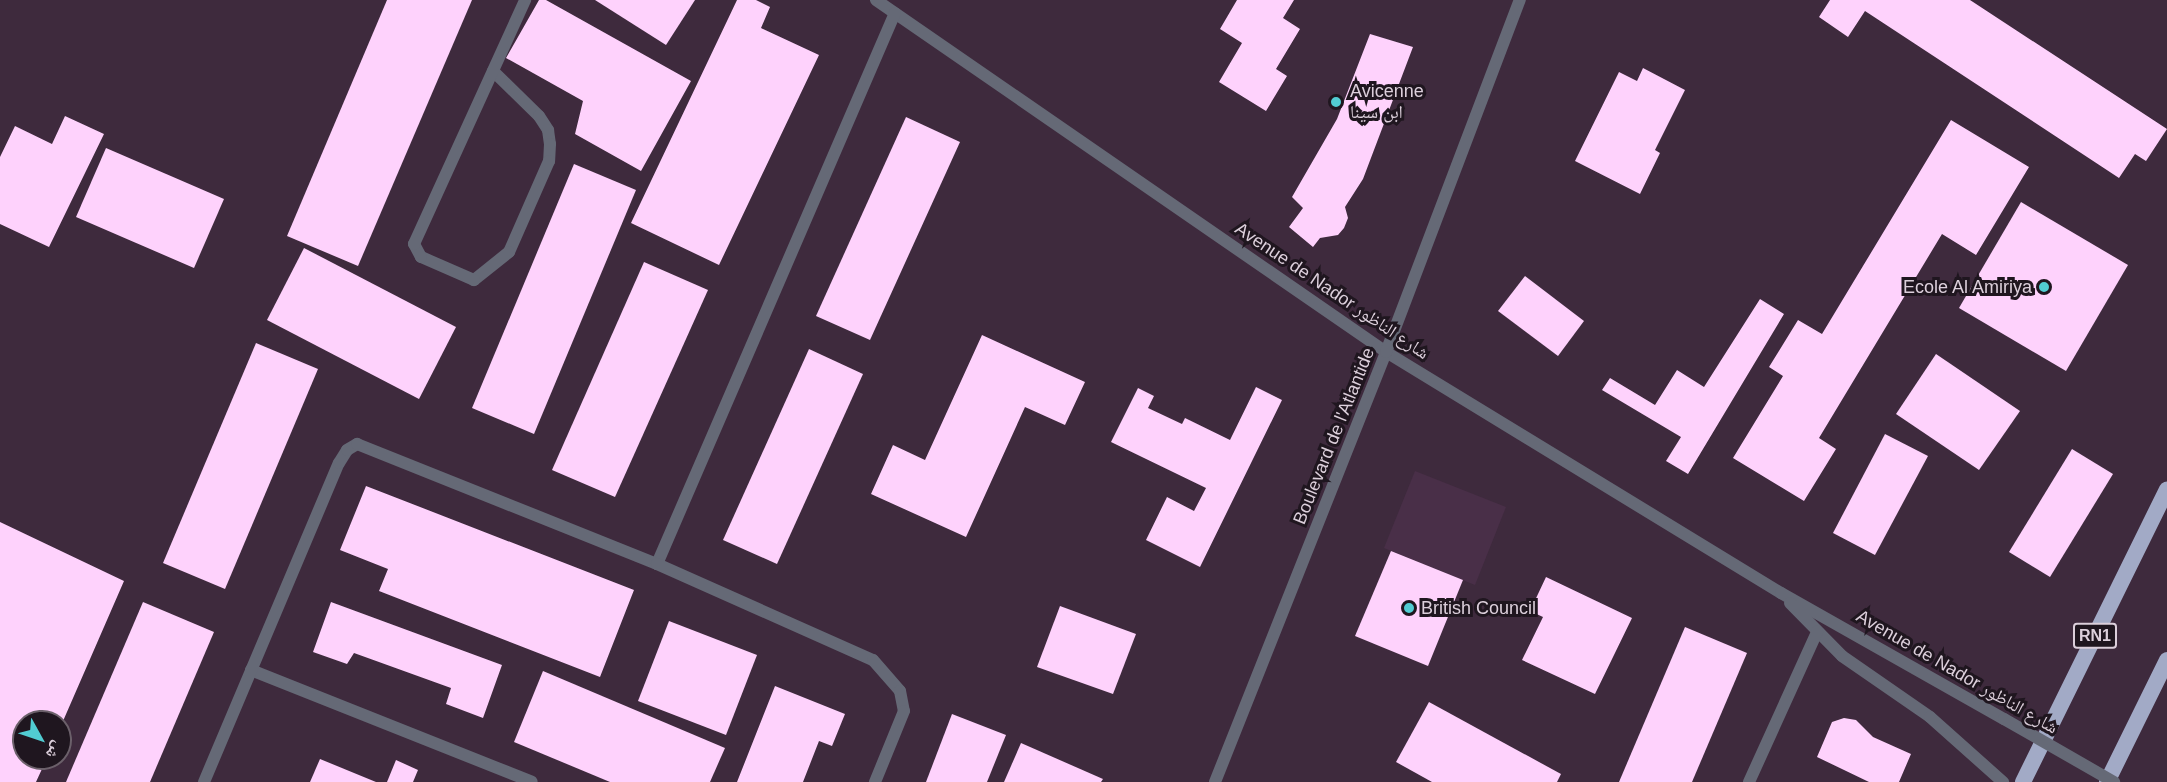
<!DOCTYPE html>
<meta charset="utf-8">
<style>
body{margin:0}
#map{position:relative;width:2167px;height:782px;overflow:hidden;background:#3e2a3d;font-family:Arial,"Noto Naskh Arabic",sans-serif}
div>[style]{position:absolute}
.built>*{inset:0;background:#492f48}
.building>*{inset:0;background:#fed2fc}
.minor>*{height:12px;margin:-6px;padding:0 6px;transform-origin:6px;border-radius:6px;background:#656976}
.trunk>*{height:16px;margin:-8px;padding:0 8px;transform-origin:8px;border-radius:8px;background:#a2aac6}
.minor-bridge>*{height:12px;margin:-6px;padding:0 6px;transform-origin:6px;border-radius:6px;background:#656976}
.dots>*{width:16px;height:16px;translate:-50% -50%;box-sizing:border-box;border:3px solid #1f161f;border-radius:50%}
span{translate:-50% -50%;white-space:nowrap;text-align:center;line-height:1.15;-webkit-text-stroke:6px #1f161f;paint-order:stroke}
.shield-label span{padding:2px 4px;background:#1f161f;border:2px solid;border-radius:4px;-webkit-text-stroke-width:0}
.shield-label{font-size:16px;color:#dccfdb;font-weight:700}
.poi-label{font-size:18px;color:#dccfdb}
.left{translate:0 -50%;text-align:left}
.right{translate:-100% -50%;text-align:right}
.street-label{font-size:18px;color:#dccfdb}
.north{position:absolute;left:12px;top:710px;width:60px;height:60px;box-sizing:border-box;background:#1f161f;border:2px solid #6b606a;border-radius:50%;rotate:130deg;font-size:16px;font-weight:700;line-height:24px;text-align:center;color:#dccfdb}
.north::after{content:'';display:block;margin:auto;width:21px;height:27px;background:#51ccd2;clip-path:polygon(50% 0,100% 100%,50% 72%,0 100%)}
</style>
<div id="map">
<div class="built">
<i style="clip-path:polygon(1415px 471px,1506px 507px,1475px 585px,1384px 548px)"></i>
</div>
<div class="building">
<i style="clip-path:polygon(387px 0,472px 0,358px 266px,287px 236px)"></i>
<i style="clip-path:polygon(539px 0,546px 0,691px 81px,641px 171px,575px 134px,583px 101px,506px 58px)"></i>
<i style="clip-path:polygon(595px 0,695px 0,666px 45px)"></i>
<i style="clip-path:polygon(737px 0,756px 0,770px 7px,761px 28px,819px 55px,719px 265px,631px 223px)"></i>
<i style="clip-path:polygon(1237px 0,1294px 0,1283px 18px,1300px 29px,1276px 69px,1287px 76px,1266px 111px,1219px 82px,1242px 43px,1220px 29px)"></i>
<i style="clip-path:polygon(1830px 0,1970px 0,2167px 129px,2146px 161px,2135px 154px,2119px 178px,1865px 11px,1848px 37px,1819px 17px)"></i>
<i style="clip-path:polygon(1370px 34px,1413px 47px,1363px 179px,1345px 207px,1348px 218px,1344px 228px,1338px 235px,1320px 238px,1313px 247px,1289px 227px,1303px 208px,1292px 197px,1337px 119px)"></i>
<i style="clip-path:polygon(1643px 68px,1685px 90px,1655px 150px,1660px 153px,1640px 194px,1575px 161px,1619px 72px,1637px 81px)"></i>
<i style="clip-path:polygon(65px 116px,104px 134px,49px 247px,0 224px,0 157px,15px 126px,52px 144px)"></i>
<i style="clip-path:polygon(906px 117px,960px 142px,870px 340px,816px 316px)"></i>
<i style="clip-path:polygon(1951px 120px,2029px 167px,1976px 255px,1942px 234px,1819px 438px,1836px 449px,1804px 501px,1733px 458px,1783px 376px,1769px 367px,1798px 320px,1822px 334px)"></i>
<i style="clip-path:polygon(106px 148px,224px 199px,194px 268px,76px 217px)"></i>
<i style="clip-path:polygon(574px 164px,636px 190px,534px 434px,472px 408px)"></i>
<i style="clip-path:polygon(2021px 202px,2128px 265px,2066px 371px,1959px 308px)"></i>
<i style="clip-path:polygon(304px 248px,456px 327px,419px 399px,267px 320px)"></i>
<i style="clip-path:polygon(644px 262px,708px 290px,615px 497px,552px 470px)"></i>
<i style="clip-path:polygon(1525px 276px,1584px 321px,1558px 356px,1498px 311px)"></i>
<i style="clip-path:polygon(1760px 299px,1784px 314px,1688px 474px,1666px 461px,1681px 437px,1602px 390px,1610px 378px,1655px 405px,1677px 370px,1704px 387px)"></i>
<i style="clip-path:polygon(982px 335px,1085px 382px,1065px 425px,1025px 407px,966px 537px,871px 494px,893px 445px,925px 460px)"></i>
<i style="clip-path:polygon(256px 343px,318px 369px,225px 589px,163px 563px)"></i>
<i style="clip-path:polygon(809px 349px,863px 374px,777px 564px,723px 540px)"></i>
<i style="clip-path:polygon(1936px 354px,2020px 411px,1979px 470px,1896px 414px)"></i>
<i style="clip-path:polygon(1256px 387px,1282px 400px,1200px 567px,1146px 540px,1167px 497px,1194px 511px,1206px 488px,1111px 442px,1138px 388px,1154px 396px,1148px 408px,1182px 424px,1185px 418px,1230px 440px)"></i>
<i style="clip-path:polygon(1885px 434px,1928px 456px,1875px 555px,1833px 533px)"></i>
<i style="clip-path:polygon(2072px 449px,2113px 474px,2050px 577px,2009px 552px)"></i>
<i style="clip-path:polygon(366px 486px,634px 590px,600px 677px,379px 591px,388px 569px,340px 550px)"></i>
<i style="clip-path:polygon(0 522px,124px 581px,60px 728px,60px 722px,24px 722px,24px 758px,47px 758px,36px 782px,0 782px)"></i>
<i style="clip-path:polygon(1391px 551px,1463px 580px,1428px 666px,1355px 636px)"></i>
<i style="clip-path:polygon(1546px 577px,1632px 618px,1595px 694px,1522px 660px,1543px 617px,1530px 611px)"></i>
<i style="clip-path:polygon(143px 602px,214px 632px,150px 782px,66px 782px)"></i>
<i style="clip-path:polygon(331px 602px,502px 665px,483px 718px,446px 704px,451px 688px,354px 653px,347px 664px,313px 652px)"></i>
<i style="clip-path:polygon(1060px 606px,1136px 634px,1113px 694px,1037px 667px)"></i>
<i style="clip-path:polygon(669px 621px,757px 655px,726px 735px,638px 701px)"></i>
<i style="clip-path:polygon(1685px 627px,1747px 653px,1692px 782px,1619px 782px)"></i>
<i style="clip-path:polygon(543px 671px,725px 748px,710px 782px,610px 782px,514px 742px)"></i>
<i style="clip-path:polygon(775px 686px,845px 714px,832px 746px,819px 741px,803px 782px,737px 782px)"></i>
<i style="clip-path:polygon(1429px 702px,1561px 774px,1557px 782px,1432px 782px,1396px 762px)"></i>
<i style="clip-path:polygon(952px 714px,1006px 735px,987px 782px,926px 782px)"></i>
<i style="clip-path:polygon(1844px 718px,1856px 720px,1873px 737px,1911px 754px,1899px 782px,1869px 782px,1817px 757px,1832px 722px)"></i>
<i style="clip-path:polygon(1021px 743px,1103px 779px,1101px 782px,1004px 782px)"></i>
<i style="clip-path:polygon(320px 759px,376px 782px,310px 782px)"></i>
<i style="clip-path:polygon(396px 760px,418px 770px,413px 782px,387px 782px)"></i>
</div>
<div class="minor">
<i style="left:876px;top:0;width:620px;rotate:34.61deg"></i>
<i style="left:1386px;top:352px;width:463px;rotate:31.4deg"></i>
<i style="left:1781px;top:593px;width:256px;rotate:29.5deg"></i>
<i style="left:493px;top:71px;width:64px;rotate:44.4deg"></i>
<i style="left:539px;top:116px;width:17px;rotate:57deg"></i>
<i style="left:548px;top:130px;width:14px;rotate:82deg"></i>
<i style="left:550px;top:144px;width:17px;rotate:93deg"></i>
<i style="left:549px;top:161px;width:99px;rotate:113.7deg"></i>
<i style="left:509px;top:252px;width:45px;rotate:141.3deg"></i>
<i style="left:474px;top:280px;width:58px;rotate:-156.5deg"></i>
<i style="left:421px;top:257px;width:15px;rotate:-118deg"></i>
<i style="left:414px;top:244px;width:268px;rotate:-65.5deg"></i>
<i style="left:657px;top:564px;width:600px;rotate:-66.64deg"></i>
<i style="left:1790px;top:603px;width:74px;rotate:45.5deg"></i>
<i style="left:1842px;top:656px;width:107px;rotate:34.7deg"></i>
<i style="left:1930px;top:717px;width:98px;rotate:41.7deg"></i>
<i style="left:251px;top:670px;width:302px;rotate:21.7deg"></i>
<i style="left:204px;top:782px;width:346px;rotate:-67.1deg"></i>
<i style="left:339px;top:463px;width:15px;rotate:-58deg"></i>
<i style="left:347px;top:450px;width:12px;rotate:-31deg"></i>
<i style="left:357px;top:444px;width:323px;rotate:21.8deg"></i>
<i style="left:657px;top:564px;width:236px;rotate:24deg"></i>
<i style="left:873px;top:660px;width:41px;rotate:48.9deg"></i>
<i style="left:900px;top:691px;width:20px;rotate:79deg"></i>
<i style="left:904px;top:711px;width:77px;rotate:112.2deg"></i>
<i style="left:1215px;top:782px;width:463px;rotate:-68.3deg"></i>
<i style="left:1386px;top:352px;width:377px;rotate:-69.2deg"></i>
<i style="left:1749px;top:782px;width:165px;rotate:-65.6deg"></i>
</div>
<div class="trunk">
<i style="left:2023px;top:782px;width:326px;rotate:-63.8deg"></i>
<i style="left:2107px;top:782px;width:136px;rotate:-63.8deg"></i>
</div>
<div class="minor-bridge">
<i style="left:2004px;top:719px;width:127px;rotate:29.8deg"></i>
</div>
<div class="dots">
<i style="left:1336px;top:102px;background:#51ccd2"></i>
<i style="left:2044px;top:287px;background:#51ccd2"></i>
<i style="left:1409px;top:608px;background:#51ccd2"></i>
</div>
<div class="shield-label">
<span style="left:2095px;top:636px">RN1</span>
</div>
<div class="poi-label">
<span class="left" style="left:1350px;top:102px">Avicenne<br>ابن سينا</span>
<span class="right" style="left:2032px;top:287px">Ecole Al Amiriya</span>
<span class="left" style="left:1421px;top:608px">British Council</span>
</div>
<div class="street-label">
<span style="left:1332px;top:291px;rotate:34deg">Avenue de Nador شارع الناظور</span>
<span style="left:1334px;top:436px;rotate:-68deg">Boulevard de l'Atlantide</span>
<span style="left:1957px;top:672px;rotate:30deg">Avenue de Nador شارع الناظور</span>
</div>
<div class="north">ش</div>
</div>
